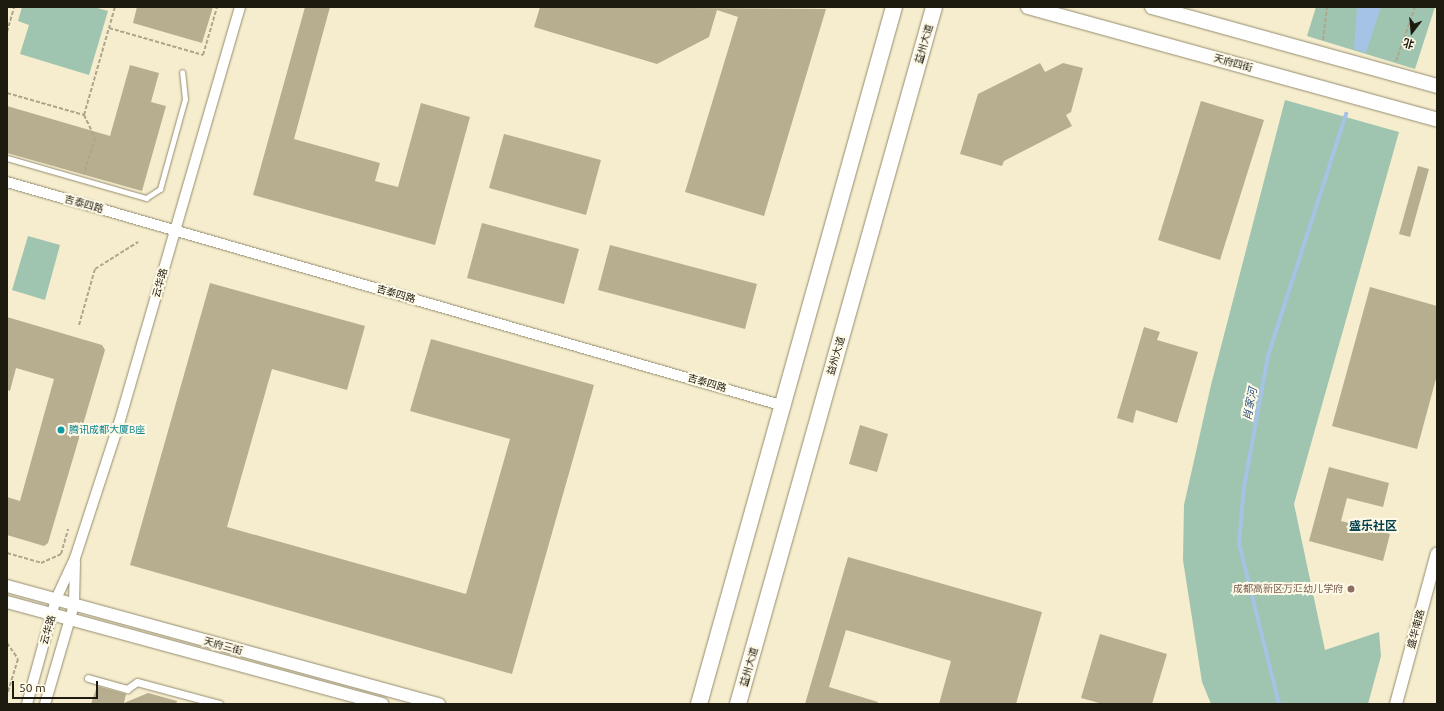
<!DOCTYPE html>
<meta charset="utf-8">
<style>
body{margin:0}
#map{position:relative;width:1444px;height:711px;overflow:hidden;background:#f5edcd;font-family:Ubuntu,"Noto Sans SC",sans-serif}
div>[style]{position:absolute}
.green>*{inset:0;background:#9fc4af}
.water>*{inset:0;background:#a5c3e4}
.stream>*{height:3.5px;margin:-1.75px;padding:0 1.75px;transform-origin:1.75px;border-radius:1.75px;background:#a5c3e4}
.building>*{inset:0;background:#b6ae8f}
.path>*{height:2px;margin-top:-1px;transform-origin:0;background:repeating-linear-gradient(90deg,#ada68d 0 4px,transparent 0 6px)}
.roads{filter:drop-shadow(0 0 1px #948c6f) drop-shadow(0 0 1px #948c6f)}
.service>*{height:5px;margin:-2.5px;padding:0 2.5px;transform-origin:2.5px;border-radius:2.5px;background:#fff}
.pedestrian>*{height:7px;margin:-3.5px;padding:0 3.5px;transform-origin:3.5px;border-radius:3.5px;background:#fff}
.minor>*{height:10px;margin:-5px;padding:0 5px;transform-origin:5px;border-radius:5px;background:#fff}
.tertiary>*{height:12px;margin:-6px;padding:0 6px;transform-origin:6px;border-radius:6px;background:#fff}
.secondary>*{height:14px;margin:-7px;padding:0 7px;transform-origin:7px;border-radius:7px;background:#fff}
.primary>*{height:16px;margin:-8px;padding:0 8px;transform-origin:8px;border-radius:8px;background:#fff}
.dots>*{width:11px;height:11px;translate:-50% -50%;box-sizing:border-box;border:2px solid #fffae7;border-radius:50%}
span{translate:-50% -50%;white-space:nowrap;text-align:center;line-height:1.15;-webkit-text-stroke:4px #fffae7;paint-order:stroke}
.street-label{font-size:10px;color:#1d1a0f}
.culture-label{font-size:10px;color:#0d838f}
.left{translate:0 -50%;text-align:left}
.education-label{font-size:10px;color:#785e54}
.right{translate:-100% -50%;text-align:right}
.water-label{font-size:11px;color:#2b5481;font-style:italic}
.quarter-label{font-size:12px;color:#074150;font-weight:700}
.frame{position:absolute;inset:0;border:8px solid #1d1a0f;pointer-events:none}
.north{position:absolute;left:1392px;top:12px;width:40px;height:40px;-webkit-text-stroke:3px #fffae7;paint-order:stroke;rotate:196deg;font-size:11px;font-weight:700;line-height:16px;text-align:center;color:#1d1a0f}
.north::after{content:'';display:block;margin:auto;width:14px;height:18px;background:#1d1a0f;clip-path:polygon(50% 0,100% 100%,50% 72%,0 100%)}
.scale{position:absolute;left:12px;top:681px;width:86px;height:18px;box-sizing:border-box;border:2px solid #1d1a0f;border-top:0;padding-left:5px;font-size:12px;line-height:14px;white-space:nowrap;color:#1d1a0f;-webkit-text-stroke:3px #fffae7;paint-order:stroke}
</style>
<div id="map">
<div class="green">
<i style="clip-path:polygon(22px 7px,94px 7px,108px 11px,89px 75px,20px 54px,29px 25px,18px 21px)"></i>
<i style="clip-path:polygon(1316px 7px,1435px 7px,1415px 69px,1307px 36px)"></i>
<i style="clip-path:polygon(1285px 100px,1399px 132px,1294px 504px,1325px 650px,1379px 632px,1381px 656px,1368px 704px,1211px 704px,1202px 682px,1183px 560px,1184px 505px,1211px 385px)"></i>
<i style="clip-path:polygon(28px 236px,60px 245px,45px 300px,12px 290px)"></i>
</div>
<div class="water">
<i style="clip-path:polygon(1357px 7px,1381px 7px,1366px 53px,1354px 49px)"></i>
</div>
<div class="stream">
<i style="left:1279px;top:704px;width:165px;rotate:-104deg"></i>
<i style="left:1239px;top:544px;width:57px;rotate:-85deg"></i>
<i style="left:1244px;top:487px;width:133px;rotate:-79.6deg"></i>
<i style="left:1268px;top:356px;width:254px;rotate:-72.1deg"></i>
</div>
<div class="building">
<i style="clip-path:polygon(137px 7px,213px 7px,202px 43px,133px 23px)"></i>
<i style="clip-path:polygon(305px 7px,330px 7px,294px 139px,380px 163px,375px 181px,398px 187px,421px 103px,470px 117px,435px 245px,253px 195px)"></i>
<i style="clip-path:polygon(540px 7px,826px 9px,764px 216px,685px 192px,738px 17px,717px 10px,709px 37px,657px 64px,534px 27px)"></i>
<i style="clip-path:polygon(1040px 63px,1045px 72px,1063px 63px,1083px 68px,1071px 112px,1066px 115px,1072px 126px,1004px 161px,1002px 166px,960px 154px,978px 94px)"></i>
<i style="clip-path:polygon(130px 65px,159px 73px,151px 102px,166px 106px,142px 191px,7px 153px,7px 106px,110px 136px)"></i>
<i style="clip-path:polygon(1201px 101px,1264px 120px,1220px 260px,1158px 240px)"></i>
<i style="clip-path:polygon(504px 134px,601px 160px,586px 215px,489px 188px)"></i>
<i style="clip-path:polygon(1418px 166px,1429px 169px,1410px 237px,1399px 234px)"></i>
<i style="clip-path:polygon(482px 223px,579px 249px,564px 304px,467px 278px)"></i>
<i style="clip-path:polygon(610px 245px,757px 284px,745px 329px,598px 290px)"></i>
<i style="clip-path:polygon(210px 283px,365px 326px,347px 390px,272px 369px,227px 527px,466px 594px,510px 439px,410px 411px,431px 339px,594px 385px,512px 674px,130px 565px)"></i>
<i style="clip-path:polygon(1370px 287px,1437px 306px,1437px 375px,1417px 449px,1332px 426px)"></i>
<i style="clip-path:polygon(7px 317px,102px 345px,105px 350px,48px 543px,44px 546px,7px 535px,7px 497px,20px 501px,54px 379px,16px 368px,10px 391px,7px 390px)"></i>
<i style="clip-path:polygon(1144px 327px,1160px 332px,1157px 340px,1198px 352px,1177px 423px,1136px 410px,1133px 423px,1117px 418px)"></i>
<i style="clip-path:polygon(860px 425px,888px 434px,877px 472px,849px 464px)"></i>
<i style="clip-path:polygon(1329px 467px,1389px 483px,1383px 507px,1347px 498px,1341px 521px,1390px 534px,1383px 561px,1309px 541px)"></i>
<i style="clip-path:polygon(848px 557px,1042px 612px,1016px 704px,939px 704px,951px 661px,846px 630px,829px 687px,878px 702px,877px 704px,805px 704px)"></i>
<i style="clip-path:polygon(1100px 634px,1167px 654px,1152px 704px,1103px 704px,1081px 698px)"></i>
<i style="clip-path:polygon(97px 686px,126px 694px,124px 703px,148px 693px,177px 701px,176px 704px,91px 704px)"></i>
</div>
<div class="path">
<i style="left:109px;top:28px;width:98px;rotate:16deg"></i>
<i style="left:203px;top:55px;width:50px;rotate:-73.7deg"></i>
<i style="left:7px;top:32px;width:26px;rotate:-74deg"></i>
<i style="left:1323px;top:40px;width:33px;rotate:-83deg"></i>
<i style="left:1396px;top:61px;width:57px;rotate:-70.6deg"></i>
<i style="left:7px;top:93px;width:80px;rotate:15.9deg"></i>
<i style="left:84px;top:115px;width:112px;rotate:-74deg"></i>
<i style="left:84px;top:115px;width:25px;rotate:64deg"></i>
<i style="left:95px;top:138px;width:37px;rotate:107deg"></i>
<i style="left:79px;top:325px;width:58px;rotate:-74.1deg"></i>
<i style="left:95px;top:269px;width:51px;rotate:-32.1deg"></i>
<i style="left:7px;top:553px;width:35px;rotate:16deg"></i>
<i style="left:41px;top:563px;width:22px;rotate:-24deg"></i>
<i style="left:61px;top:554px;width:26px;rotate:-74deg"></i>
<i style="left:7px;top:643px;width:19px;rotate:55deg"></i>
<i style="left:18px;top:659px;width:39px;rotate:107deg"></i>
</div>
<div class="roads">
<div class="service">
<i style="left:7px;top:158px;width:145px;rotate:16.1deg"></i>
<i style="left:146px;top:198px;width:17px;rotate:-33deg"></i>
<i style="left:160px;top:189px;width:93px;rotate:-74.5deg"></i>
<i style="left:185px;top:99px;width:27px;rotate:-96deg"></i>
</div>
<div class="pedestrian">
<i style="left:88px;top:678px;width:41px;rotate:15.8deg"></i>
<i style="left:127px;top:689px;width:12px;rotate:-35deg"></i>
<i style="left:137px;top:682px;width:85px;rotate:15deg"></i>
</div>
<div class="minor">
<i style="left:7px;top:182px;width:809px;rotate:16.08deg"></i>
<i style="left:27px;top:704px;width:109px;rotate:-74.6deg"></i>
<i style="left:56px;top:599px;width:45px;rotate:-65.1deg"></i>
<i style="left:75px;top:558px;width:145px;rotate:-71.9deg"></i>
<i style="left:120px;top:420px;width:430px;rotate:-73.8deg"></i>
<i style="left:45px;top:704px;width:103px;rotate:-73.7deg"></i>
<i style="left:74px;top:605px;width:43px;rotate:-88.7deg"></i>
</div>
<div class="tertiary">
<i style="left:7px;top:586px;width:448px;rotate:15.3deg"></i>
<i style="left:7px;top:602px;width:389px;rotate:15.2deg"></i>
<i style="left:1396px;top:704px;width:156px;rotate:-74.8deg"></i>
</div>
<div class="secondary">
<i style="left:1028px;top:7px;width:424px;rotate:15.4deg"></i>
<i style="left:1152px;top:7px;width:296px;rotate:15.5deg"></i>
</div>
<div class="primary">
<i style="left:699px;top:704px;width:724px;rotate:-74.37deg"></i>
<i style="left:738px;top:704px;width:724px;rotate:-74.29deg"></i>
</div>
</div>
<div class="dots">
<i style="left:61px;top:430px;background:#0f9aa8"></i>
<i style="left:1351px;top:589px;background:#8d6e63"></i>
</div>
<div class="street-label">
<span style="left:924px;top:44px;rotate:-74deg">益州大道</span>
<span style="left:1233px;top:63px;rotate:15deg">天府四街</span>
<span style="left:84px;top:204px;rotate:16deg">吉泰四路</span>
<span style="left:160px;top:283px;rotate:-74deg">云华路</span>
<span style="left:396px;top:294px;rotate:16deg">吉泰四路</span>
<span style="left:836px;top:356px;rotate:-74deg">益州大道</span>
<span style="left:707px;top:383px;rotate:16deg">吉泰四路</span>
<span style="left:1416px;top:629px;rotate:-75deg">盛华南路</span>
<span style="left:48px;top:630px;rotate:-74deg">云华路</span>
<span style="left:223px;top:646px;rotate:15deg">天府三街</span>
<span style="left:749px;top:667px;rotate:-74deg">益州大道</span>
</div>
<div class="culture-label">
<span class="left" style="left:69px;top:430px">腾讯成都大厦B座</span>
</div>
<div class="education-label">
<span class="right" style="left:1343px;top:589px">成都高新区万汇幼儿学府</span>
</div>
<div class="water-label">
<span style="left:1250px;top:404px;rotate:-79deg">肖家河</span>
</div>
<div class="quarter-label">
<span style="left:1373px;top:526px">盛乐社区</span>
</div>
<div class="frame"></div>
<div class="north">北</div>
<div class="scale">50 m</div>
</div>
